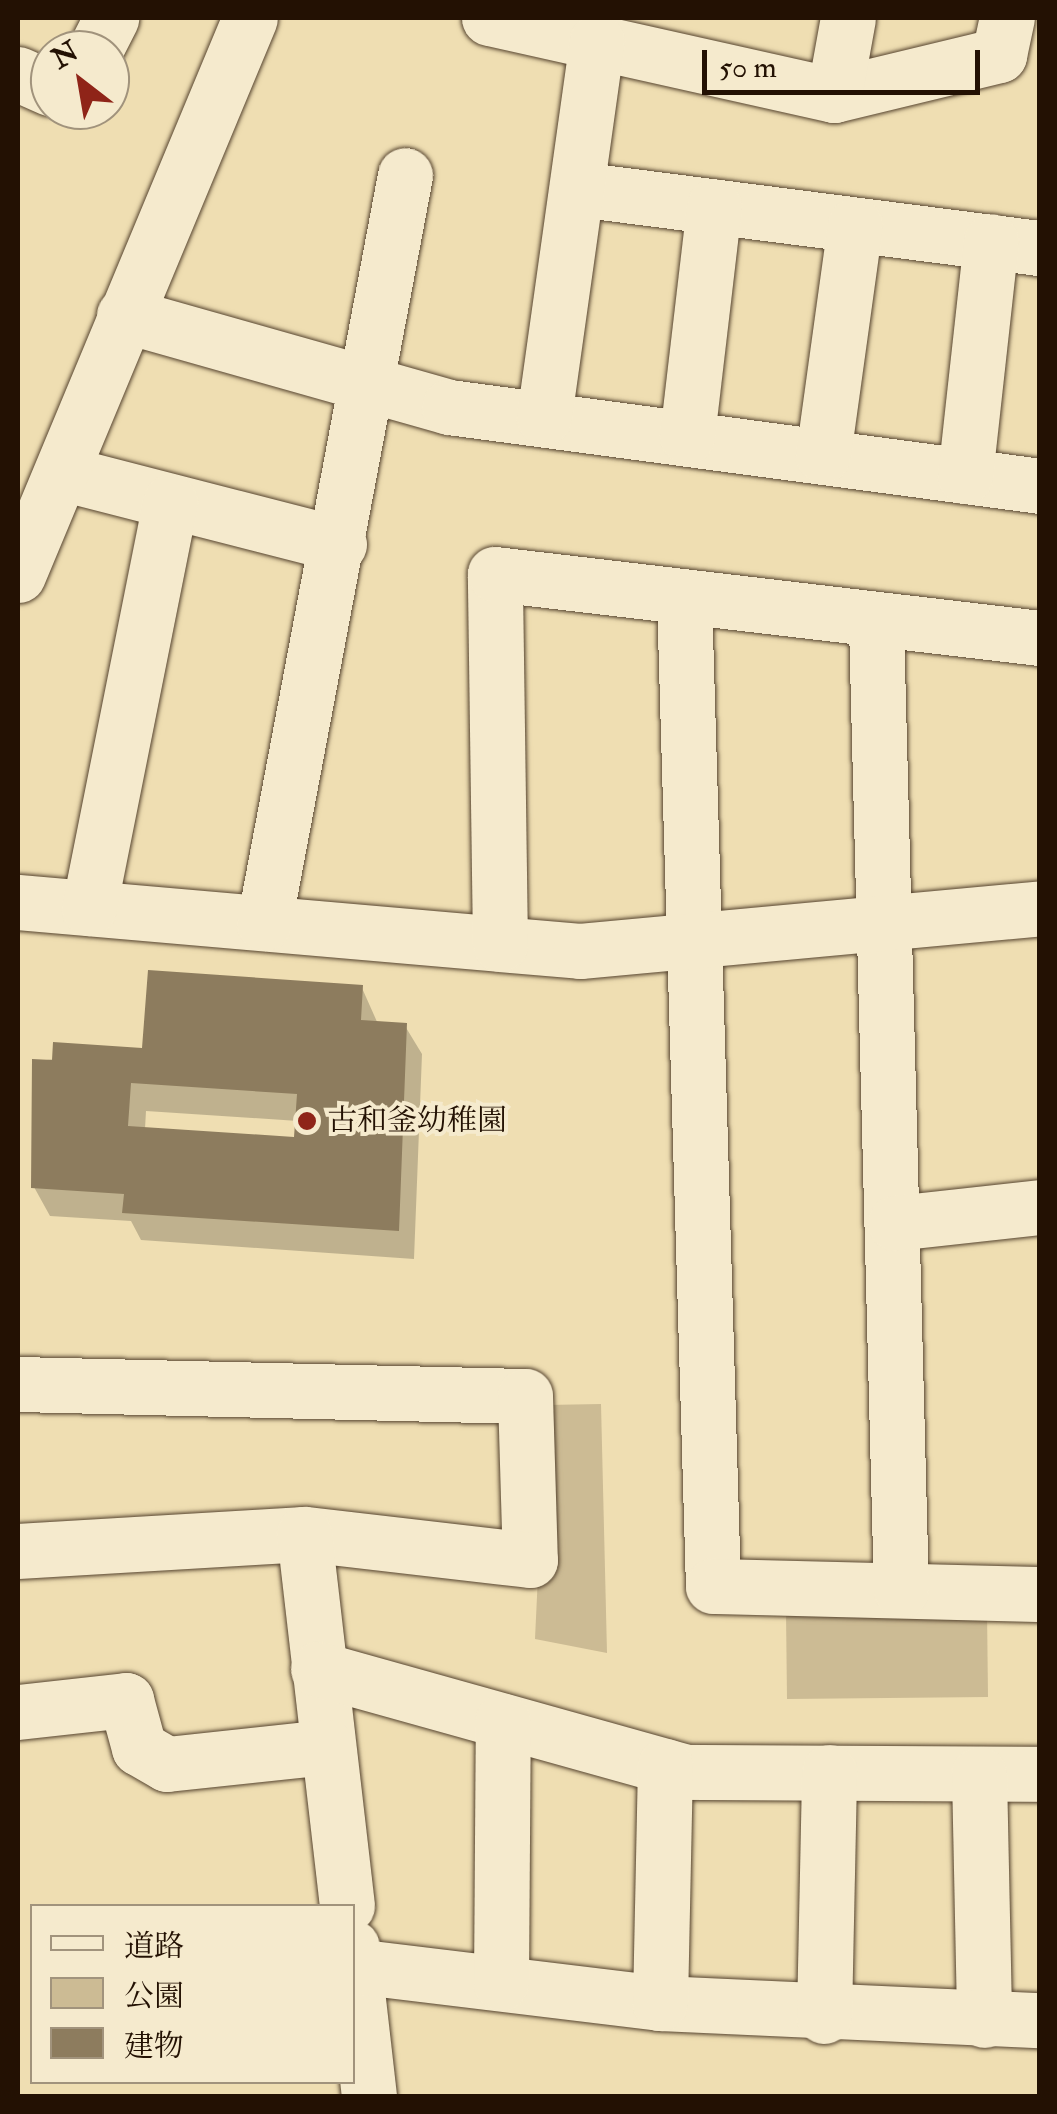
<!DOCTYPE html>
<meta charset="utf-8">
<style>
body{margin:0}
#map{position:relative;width:1057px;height:2114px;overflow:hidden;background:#efdeb2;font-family:"IM FELL Double Pica","Noto Serif JP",serif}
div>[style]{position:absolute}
.green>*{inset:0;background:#ccbb94}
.shadow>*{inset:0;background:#0003}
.building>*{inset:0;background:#8d7c5e}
.roads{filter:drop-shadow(0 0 2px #56442f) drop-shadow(0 0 2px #56442f)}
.minor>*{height:55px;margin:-27.5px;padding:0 27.5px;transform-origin:27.5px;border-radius:27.5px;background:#f5eacd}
.dots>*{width:28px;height:28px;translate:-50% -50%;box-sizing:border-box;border:5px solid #f5eacd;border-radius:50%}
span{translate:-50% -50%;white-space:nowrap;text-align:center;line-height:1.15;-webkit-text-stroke:8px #f5eacd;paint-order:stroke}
.poi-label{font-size:30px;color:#231103}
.left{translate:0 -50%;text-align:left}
.frame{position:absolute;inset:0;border:20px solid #231103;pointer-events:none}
.legend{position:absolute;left:30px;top:1904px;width:325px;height:180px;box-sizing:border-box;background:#f5eacd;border:2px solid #a1937c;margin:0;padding:12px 18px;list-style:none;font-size:30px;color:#231103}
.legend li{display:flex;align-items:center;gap:20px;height:50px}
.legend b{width:50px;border:2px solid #a1937c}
.north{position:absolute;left:30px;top:30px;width:100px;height:100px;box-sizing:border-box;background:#f5eacd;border:2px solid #a1937c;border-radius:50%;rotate:329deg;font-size:28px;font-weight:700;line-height:40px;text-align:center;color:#231103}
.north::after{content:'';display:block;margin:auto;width:35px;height:45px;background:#8f2418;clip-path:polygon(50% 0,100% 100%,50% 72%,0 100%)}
.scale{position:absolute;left:702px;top:50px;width:278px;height:45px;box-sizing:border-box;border:5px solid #231103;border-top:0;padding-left:12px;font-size:30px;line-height:35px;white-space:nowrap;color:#231103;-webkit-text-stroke:8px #f5eacd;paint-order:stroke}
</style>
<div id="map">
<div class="green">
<i style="clip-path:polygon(601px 1404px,607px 1653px,535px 1639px,546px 1405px)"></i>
<i style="clip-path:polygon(987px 1610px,988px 1697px,787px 1699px,786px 1612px)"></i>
</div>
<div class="shadow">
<i style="clip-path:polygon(evenodd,362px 988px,378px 1024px,405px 1026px,422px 1054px,414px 1259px,141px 1240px,131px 1221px,50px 1216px,34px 1187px,35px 1061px,144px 1051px,362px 988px,146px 1111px,298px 1121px,297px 1139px,145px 1129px,146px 1111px)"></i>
</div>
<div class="building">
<i style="clip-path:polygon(evenodd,148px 970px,363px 985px,361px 1020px,407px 1023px,399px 1231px,122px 1213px,124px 1194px,31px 1188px,32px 1059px,52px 1060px,53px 1042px,142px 1048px,148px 970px,131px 1083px,297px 1094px,294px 1137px,128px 1126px,131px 1083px)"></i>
</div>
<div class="roads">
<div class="minor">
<i style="left:489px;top:18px;width:353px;rotate:12.6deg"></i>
<i style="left:834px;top:95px;width:170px;rotate:-13.6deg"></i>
<i style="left:999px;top:55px;width:38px;rotate:-78deg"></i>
<i style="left:95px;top:50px;width:36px;rotate:-63deg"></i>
<i style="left:18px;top:74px;width:35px;rotate:24deg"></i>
<i style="left:834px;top:95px;width:78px;rotate:-79.7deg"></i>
<i style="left:578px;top:189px;width:466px;rotate:7.3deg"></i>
<i style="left:124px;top:315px;width:338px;rotate:15.8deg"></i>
<i style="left:449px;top:407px;width:596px;rotate:7.61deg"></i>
<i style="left:544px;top:417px;width:379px;rotate:-82deg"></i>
<i style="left:687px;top:436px;width:231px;rotate:-83.3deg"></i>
<i style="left:823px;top:455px;width:232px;rotate:-82.1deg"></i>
<i style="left:62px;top:473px;width:286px;rotate:14.4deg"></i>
<i style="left:965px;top:476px;width:236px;rotate:-83.7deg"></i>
<i style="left:18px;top:575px;width:603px;rotate:-67.39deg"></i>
<i style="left:684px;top:598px;width:988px;rotate:88.32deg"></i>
<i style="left:713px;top:1586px;width:327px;rotate:1.4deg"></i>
<i style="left:876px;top:625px;width:965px;rotate:88.52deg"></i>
<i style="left:18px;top:902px;width:564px;rotate:4.98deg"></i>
<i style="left:580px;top:951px;width:462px;rotate:-5.3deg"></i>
<i style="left:89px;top:908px;width:414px;rotate:-78.7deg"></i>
<i style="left:264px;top:923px;width:761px;rotate:-79.32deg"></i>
<i style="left:500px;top:944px;width:370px;rotate:-90.8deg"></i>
<i style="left:495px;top:574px;width:549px;rotate:6.7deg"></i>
<i style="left:895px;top:1223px;width:146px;rotate:-6.3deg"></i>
<i style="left:18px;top:1384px;width:507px;rotate:1.36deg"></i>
<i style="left:525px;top:1396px;width:164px;rotate:88.3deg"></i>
<i style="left:530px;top:1560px;width:227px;rotate:-173.4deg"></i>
<i style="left:304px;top:1534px;width:287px;rotate:176.6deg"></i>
<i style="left:304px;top:1534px;width:374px;rotate:83.4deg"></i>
<i style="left:318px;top:1669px;width:382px;rotate:15.6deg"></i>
<i style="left:686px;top:1772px;width:354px;rotate:0.3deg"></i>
<i style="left:18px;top:1712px;width:109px;rotate:-6.3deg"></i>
<i style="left:126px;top:1700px;width:50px;rotate:74.8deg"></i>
<i style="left:139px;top:1748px;width:32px;rotate:30deg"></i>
<i style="left:167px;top:1764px;width:161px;rotate:-6.1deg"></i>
<i style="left:979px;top:1774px;width:246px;rotate:88.8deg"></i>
<i style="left:352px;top:1947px;width:150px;rotate:83.5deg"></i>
<i style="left:355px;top:1966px;width:307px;rotate:6.9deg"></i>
<i style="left:660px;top:2003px;width:380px;rotate:2.6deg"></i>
<i style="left:501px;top:1983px;width:262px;rotate:-89.6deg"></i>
<i style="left:660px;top:2003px;width:237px;rotate:-88.8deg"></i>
<i style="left:824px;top:2016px;width:244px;rotate:-88.8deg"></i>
</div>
</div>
<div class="dots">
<i style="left:307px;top:1121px;background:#8f2418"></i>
</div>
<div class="poi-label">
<span class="left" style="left:327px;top:1121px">古和釜幼稚園</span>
</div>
<div class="frame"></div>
<ul class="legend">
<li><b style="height:12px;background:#f5eacd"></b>道路</li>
<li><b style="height:28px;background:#ccbb94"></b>公園</li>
<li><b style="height:28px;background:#8d7c5e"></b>建物</li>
</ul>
<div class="north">N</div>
<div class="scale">50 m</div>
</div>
